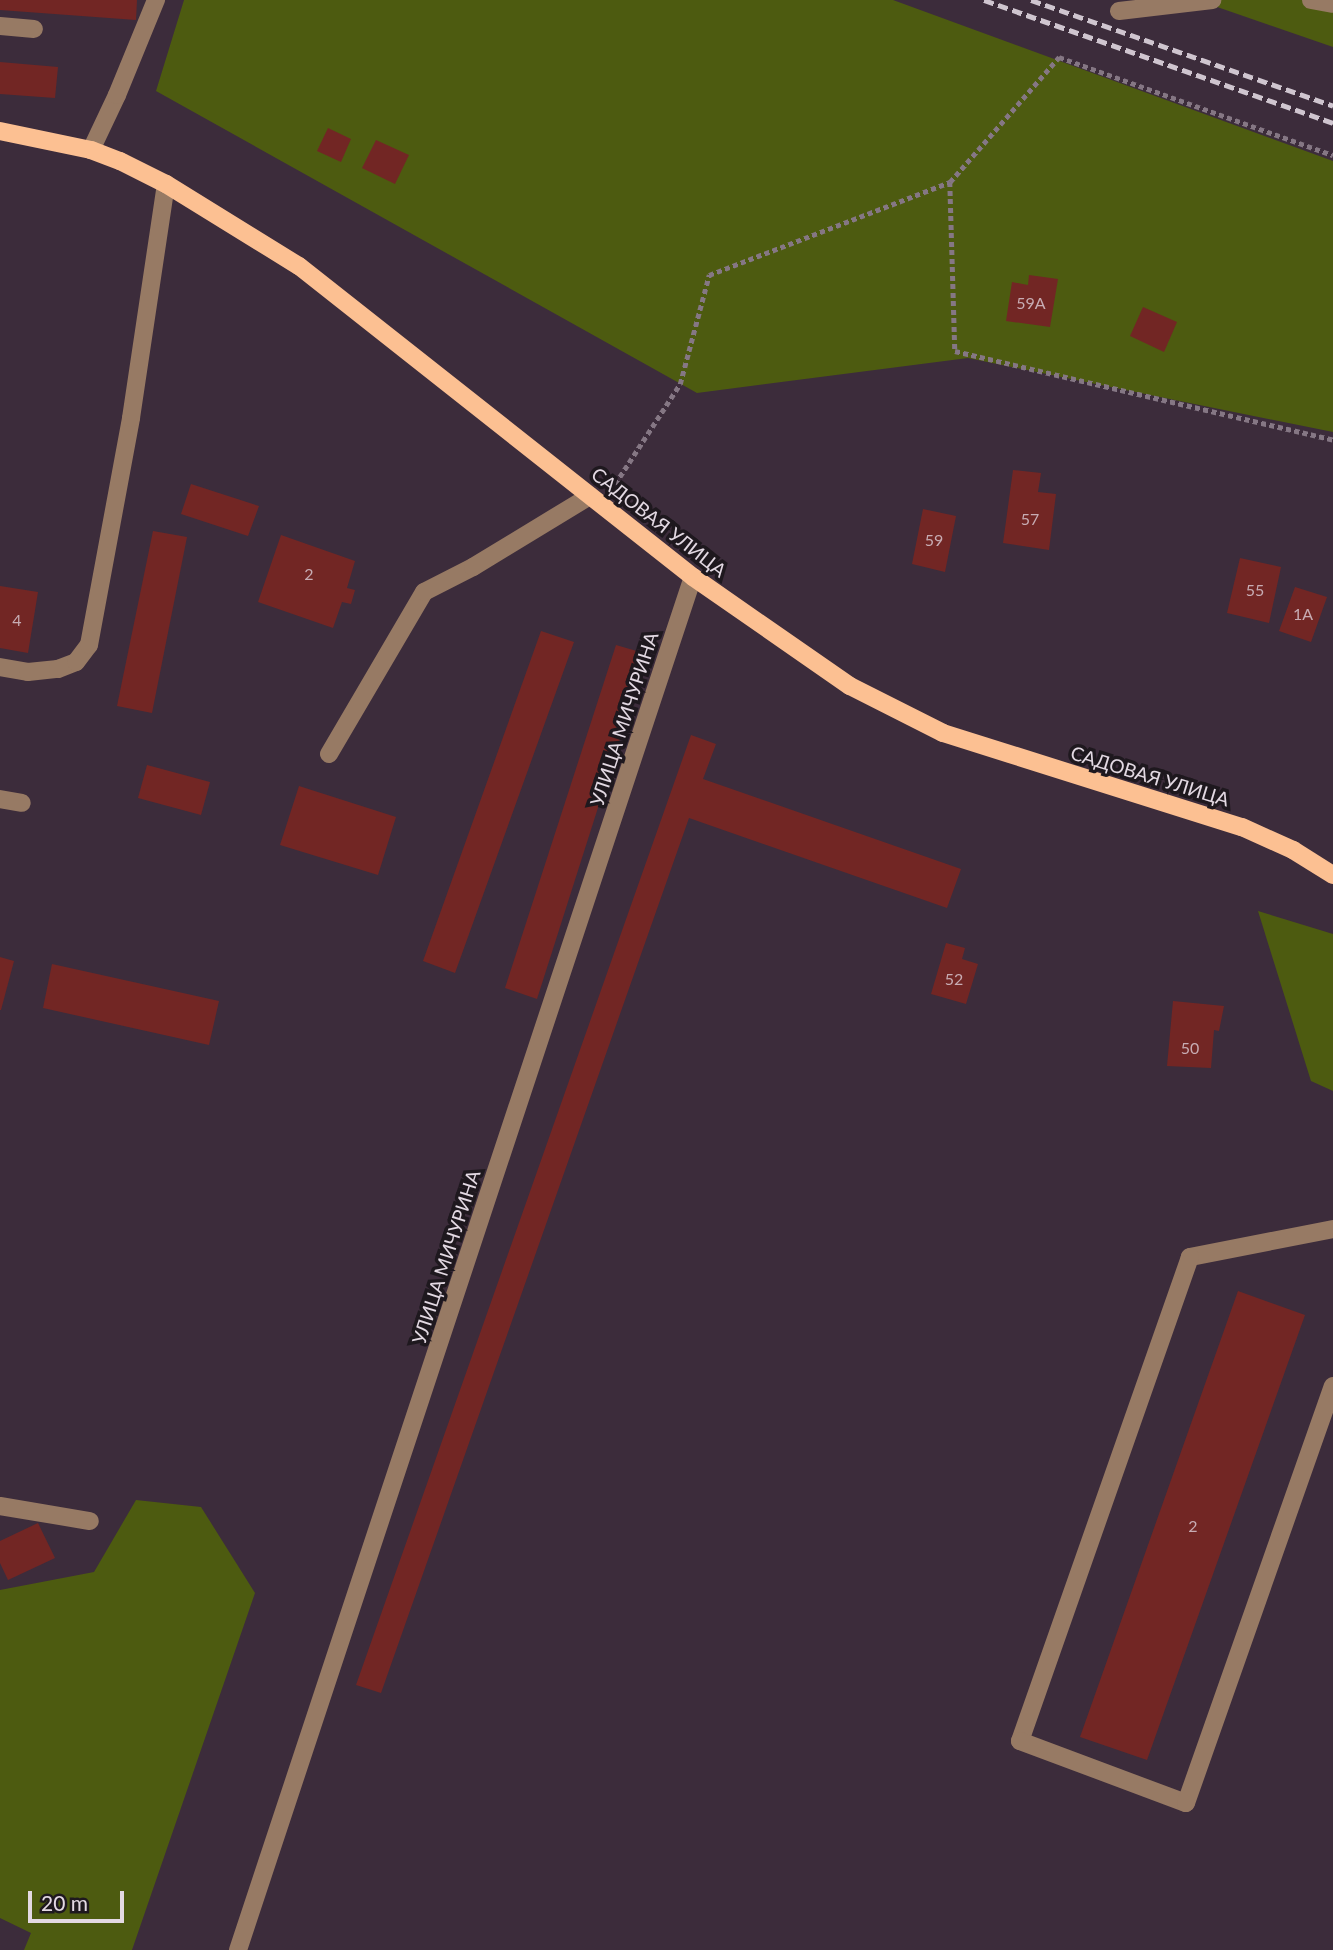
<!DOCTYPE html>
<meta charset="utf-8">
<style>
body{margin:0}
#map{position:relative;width:1333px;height:1950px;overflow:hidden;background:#3c2c3b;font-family:Lato,sans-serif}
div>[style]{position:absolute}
.green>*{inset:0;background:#4d5b10}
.building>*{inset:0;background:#722624}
.path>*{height:4.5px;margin-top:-2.25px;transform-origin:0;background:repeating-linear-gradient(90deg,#857784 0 5px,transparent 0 8.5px)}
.minor>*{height:18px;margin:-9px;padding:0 9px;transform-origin:9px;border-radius:9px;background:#977a64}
.major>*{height:18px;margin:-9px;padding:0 9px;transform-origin:9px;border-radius:9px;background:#fcc092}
.rail>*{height:5px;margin-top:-2.5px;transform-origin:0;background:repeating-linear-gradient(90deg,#cfc5cf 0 10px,transparent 0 15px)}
span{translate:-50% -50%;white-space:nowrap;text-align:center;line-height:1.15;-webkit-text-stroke:7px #1e181e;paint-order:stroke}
.number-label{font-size:16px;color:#c7acb3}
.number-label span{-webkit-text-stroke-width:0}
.street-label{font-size:19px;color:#e3d9e3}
.scale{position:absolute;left:28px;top:1891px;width:96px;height:32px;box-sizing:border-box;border:4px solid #e3d9e3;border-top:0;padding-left:9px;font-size:21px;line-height:24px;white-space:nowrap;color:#e3d9e3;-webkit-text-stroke:5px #1e181e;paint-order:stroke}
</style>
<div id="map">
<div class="green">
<i style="clip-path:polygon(184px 0,893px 0,1333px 161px,1333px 432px,968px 358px,697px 393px,156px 91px)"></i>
<i style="clip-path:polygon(1197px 0,1333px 0,1333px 47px)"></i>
<i style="clip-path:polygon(1258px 911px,1333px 934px,1333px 1091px,1311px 1081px)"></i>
<i style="clip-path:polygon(136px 1500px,201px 1507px,255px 1593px,132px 1950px,24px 1950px,31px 1933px,0 1918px,0 1590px,94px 1572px)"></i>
</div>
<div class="building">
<i style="clip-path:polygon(0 0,137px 0,136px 20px,0 10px)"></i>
<i style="clip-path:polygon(0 62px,58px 67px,55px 98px,0 94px)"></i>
<i style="clip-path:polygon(328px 128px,351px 139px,341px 162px,317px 151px)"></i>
<i style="clip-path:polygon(376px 140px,409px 155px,395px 184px,362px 168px)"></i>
<i style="clip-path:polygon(1029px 275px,1058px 279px,1050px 327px,1006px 321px,1012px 282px,1028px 285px)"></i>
<i style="clip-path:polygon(1143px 307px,1177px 322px,1164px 352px,1130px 336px)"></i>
<i style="clip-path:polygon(1013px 470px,1041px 473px,1038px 492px,1056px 494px,1049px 550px,1003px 543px)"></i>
<i style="clip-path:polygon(191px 484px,259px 506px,248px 536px,181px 514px)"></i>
<i style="clip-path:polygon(923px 509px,956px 516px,945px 572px,912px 564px)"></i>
<i style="clip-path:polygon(153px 531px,187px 537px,152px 713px,117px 706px)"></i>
<i style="clip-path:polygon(281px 535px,355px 561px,347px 588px,355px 590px,351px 604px,342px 602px,333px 628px,258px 602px)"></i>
<i style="clip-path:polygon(1240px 558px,1281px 567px,1269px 623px,1227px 613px)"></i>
<i style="clip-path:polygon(0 586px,38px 592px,28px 653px,0 648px)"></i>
<i style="clip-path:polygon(1295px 587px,1327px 597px,1311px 642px,1279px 631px)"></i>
<i style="clip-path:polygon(541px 631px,574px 642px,455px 973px,423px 961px)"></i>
<i style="clip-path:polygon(616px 645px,647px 654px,537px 999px,505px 988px)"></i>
<i style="clip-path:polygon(691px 735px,716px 744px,703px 779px,961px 869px,947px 908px,689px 818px,381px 1693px,356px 1685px)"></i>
<i style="clip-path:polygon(147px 765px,210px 782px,201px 815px,138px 798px)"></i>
<i style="clip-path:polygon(299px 786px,396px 817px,378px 875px,280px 845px)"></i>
<i style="clip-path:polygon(946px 943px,965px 948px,962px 959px,978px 964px,966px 1004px,931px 994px)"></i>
<i style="clip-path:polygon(0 957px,14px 961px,1px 1010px,0 1010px)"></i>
<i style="clip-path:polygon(52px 964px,219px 1001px,209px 1045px,43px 1008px)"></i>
<i style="clip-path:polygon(1173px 1001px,1224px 1006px,1219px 1031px,1214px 1030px,1211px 1068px,1167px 1066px)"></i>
<i style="clip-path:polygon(1238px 1291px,1305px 1315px,1147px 1760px,1080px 1737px)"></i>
<i style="clip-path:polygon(38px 1523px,55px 1558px,8px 1580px,0 1563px,0 1541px)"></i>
</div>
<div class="path">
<i style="left:950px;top:182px;width:169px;rotate:88.3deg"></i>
<i style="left:955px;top:351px;width:388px;rotate:13.2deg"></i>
<i style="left:615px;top:484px;width:119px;rotate:-57deg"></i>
<i style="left:680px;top:384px;width:113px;rotate:-75.1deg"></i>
<i style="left:709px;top:275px;width:258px;rotate:-21.1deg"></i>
<i style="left:950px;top:182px;width:166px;rotate:-48.9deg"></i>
<i style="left:1059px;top:57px;width:291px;rotate:19.7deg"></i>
</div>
<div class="minor">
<i style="left:1311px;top:0;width:22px;rotate:10deg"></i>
<i style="left:1119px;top:11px;width:94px;rotate:-6.7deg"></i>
<i style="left:0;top:26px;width:34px;rotate:5deg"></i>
<i style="left:91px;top:150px;width:61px;rotate:-64.7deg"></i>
<i style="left:117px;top:95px;width:103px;rotate:-67.7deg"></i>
<i style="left:0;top:667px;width:28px;rotate:10deg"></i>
<i style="left:28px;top:672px;width:30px;rotate:-6deg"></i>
<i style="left:58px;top:669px;width:19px;rotate:-21deg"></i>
<i style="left:76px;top:662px;width:21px;rotate:-53deg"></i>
<i style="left:89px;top:645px;width:231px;rotate:-79.5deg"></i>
<i style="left:131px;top:418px;width:237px;rotate:-81.5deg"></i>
<i style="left:329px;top:754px;width:188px;rotate:-59.6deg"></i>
<i style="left:424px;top:592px;width:55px;rotate:-27deg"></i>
<i style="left:473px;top:567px;width:137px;rotate:-31.3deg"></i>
<i style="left:0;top:799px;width:22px;rotate:10deg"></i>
<i style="left:1333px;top:1229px;width:146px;rotate:168.9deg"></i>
<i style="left:1190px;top:1257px;width:513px;rotate:109.35deg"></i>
<i style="left:1020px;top:1741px;width:177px;rotate:20.5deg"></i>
<i style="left:1186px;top:1803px;width:442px;rotate:-70.6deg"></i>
<i style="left:0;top:1506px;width:91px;rotate:9.5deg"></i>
<i style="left:238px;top:1950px;width:1446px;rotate:-71.67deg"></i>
</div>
<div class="major">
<i style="left:0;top:131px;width:93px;rotate:11.8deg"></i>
<i style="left:91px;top:150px;width:31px;rotate:21deg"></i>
<i style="left:120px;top:161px;width:51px;rotate:26.6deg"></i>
<i style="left:166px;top:184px;width:156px;rotate:31.7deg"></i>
<i style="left:299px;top:266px;width:502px;rotate:38.29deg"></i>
<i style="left:693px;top:577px;width:191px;rotate:34.8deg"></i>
<i style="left:850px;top:686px;width:104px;rotate:26.8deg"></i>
<i style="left:943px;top:733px;width:313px;rotate:17.5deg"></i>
<i style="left:1242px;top:827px;width:56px;rotate:24.3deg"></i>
<i style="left:1293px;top:850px;width:47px;rotate:32deg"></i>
</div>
<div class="rail">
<i style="left:984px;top:0;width:370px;rotate:19.4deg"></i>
<i style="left:1031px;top:0;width:320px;rotate:19.3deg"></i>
</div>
<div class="number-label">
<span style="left:1031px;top:303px">59А</span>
<span style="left:1030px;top:519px">57</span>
<span style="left:934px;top:540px">59</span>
<span style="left:309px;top:574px">2</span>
<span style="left:1255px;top:590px">55</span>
<span style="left:1303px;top:614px">1А</span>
<span style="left:17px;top:620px">4</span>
<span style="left:954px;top:979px">52</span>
<span style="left:1190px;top:1048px">50</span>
<span style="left:1193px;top:1526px">2</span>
</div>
<div class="street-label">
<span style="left:659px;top:522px;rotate:38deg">САДОВАЯ УЛИЦА</span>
<span style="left:624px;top:719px;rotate:-72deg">УЛИЦА МИЧУРИНА</span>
<span style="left:1150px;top:776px;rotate:17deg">САДОВАЯ УЛИЦА</span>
<span style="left:446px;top:1257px;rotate:-72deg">УЛИЦА МИЧУРИНА</span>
</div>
<div class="scale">20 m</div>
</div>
